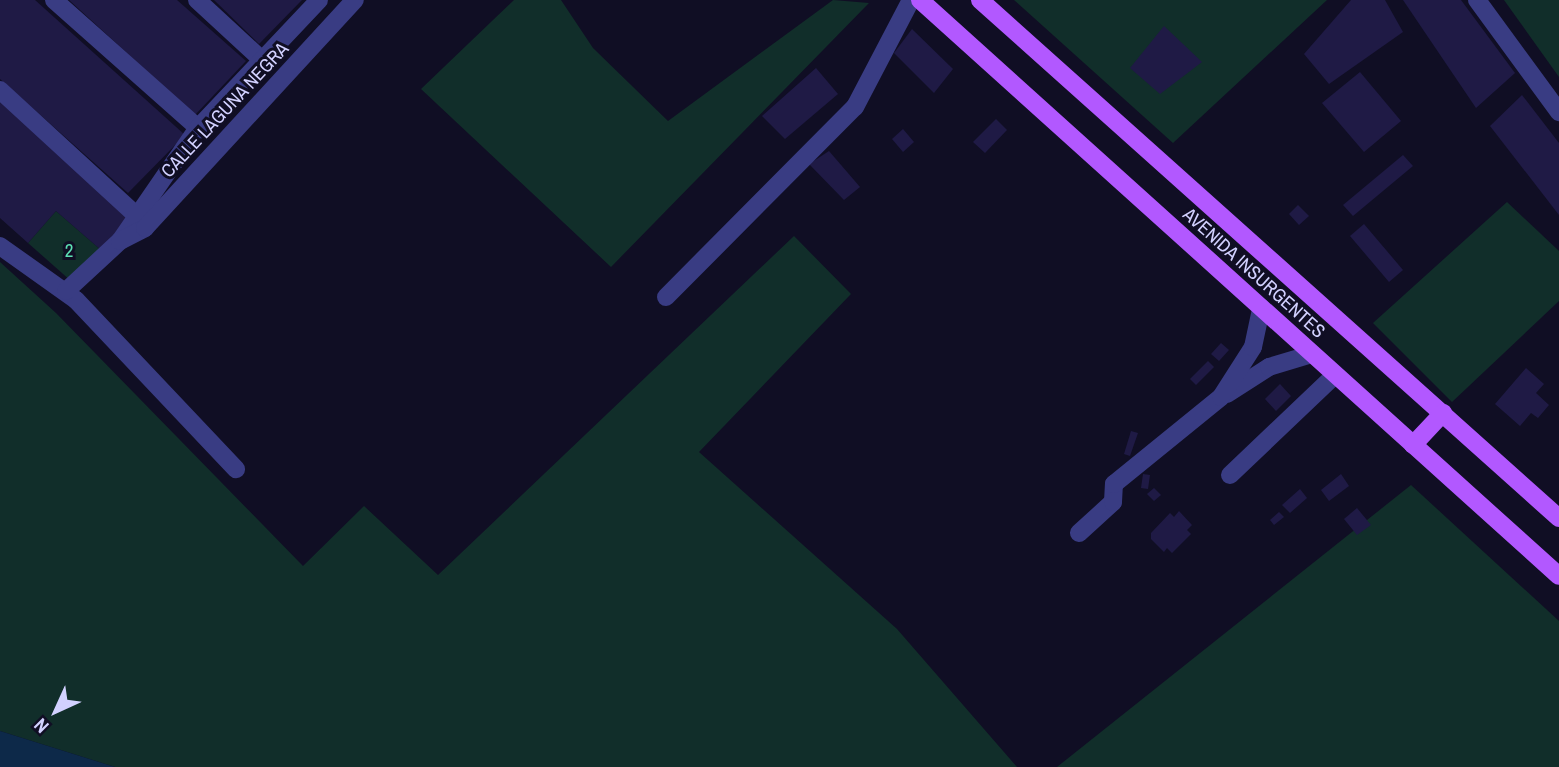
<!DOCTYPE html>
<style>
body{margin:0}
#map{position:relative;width:1559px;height:767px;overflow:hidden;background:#100e24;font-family:"Archivo Narrow",sans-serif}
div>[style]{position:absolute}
.green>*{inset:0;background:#112e2a}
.water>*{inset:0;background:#0d2949}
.building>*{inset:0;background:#1f1a45}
.minor>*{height:18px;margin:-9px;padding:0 9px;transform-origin:9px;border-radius:9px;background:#393c83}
.major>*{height:18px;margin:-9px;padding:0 9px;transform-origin:9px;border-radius:9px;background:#b258ff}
span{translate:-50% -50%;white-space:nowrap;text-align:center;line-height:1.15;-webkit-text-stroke:6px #100e24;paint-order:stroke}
.street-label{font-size:19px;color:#d2d1ff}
.park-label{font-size:19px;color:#5cdfb3}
.north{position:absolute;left:21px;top:676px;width:70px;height:70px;-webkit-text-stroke:5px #100e24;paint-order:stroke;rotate:225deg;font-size:19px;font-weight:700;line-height:28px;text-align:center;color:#d2d1ff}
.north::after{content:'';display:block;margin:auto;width:24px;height:32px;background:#d2d1ff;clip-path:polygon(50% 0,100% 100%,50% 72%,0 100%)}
</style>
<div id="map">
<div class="green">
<i style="clip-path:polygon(514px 0,561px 0,593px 48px,668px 121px,833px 0,869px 3px,611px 267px,421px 89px)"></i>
<i style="clip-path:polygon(1014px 0,1327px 0,1173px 143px)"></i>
<i style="clip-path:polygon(1504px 0,1559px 0,1559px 77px)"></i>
<i style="clip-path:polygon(1507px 202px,1559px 251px,1559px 301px,1452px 402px,1373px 323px)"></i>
<i style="clip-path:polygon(56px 211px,101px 250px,71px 281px,28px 243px)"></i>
<i style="clip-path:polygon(794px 236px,851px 294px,699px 452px,897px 629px,1017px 767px,115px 767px,0 731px,0 262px,56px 313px,303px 566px,364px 506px,438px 575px)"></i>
<i style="clip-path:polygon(1411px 485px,1559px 621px,1559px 767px,1057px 767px)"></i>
</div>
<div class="water">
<i style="clip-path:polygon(0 731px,115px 767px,0 767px)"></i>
</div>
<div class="building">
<i style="clip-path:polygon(0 0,35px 0,185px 135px,128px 193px,0 79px)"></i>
<i style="clip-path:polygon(69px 0,177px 0,246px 61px,195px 115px)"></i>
<i style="clip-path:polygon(214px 0,302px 0,259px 44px)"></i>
<i style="clip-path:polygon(1351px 0,1385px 0,1403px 32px,1329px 84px,1304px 54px)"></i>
<i style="clip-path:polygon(1403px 0,1461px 0,1515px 73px,1476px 108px)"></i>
<i style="clip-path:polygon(1164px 26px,1202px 62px,1160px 94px,1130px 68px)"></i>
<i style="clip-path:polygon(912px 29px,953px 69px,934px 93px,894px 53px)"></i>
<i style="clip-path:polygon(816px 68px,838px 94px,785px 139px,762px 116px)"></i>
<i style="clip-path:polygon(1360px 72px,1401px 121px,1364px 152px,1322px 103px)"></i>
<i style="clip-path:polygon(1522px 95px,1559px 143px,1559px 215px,1490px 126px)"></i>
<i style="clip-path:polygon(0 101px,131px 218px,101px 250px,56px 211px,28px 243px,0 218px)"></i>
<i style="clip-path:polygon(996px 119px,1007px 130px,985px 153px,973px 142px)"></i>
<i style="clip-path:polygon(903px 129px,914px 142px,903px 152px,892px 139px)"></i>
<i style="clip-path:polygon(829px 151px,860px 187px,844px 200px,809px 164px)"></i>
<i style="clip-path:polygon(1403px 155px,1413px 166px,1353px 216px,1343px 205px)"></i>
<i style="clip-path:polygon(1298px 205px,1309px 216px,1299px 225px,1289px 214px)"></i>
<i style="clip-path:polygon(1364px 224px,1403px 270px,1389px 282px,1350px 236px)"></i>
<i style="clip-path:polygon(1221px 343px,1229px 350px,1219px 361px,1211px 354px)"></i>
<i style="clip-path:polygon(1208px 361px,1214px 367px,1196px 385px,1190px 379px)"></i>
<i style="clip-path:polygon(1526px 368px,1544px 384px,1536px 393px,1549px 405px,1538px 418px,1531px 413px,1520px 426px,1495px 404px)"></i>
<i style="clip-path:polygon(1280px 384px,1291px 396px,1276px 411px,1265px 399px)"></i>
<i style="clip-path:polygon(1131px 431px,1138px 433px,1130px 456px,1124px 454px)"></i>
<i style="clip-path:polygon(1143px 474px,1150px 475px,1148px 489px,1141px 488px)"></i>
<i style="clip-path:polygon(1341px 474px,1349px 486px,1329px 501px,1321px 490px)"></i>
<i style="clip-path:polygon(1154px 488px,1161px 495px,1154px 501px,1147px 494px)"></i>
<i style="clip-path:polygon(1300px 489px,1307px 498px,1290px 513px,1282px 505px)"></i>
<i style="clip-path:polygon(1357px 508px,1371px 525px,1357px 535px,1344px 519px)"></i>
<i style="clip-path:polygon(1179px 511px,1192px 525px,1187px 530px,1191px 534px,1172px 553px,1167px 548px,1164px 552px,1151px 539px,1151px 533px,1170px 513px,1174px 517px)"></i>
<i style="clip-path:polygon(1279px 512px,1284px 517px,1274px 525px,1270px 520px)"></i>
</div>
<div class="minor">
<i style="left:54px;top:0;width:193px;rotate:41.6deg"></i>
<i style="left:197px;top:0;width:87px;rotate:42.7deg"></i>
<i style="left:1477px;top:0;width:139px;rotate:53.8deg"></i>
<i style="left:0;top:90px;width:183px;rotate:42.6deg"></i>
<i style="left:120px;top:241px;width:137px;rotate:-55.4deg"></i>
<i style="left:198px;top:128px;width:176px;rotate:-46.6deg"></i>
<i style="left:0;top:246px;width:93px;rotate:35.4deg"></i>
<i style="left:76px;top:300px;width:233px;rotate:46.6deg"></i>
<i style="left:66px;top:291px;width:74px;rotate:-42.8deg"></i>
<i style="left:120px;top:241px;width:28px;rotate:-27deg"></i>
<i style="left:145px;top:228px;width:310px;rotate:-47.4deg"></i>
<i style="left:666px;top:297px;width:268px;rotate:-45.2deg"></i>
<i style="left:855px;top:107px;width:121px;rotate:-62.4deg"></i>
<i style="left:1227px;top:394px;width:50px;rotate:-32.7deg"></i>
<i style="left:1269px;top:367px;width:45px;rotate:-16.8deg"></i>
<i style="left:1230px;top:475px;width:145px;rotate:-43.6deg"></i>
<i style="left:1079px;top:533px;width:46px;rotate:-42.4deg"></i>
<i style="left:1113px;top:502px;width:18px;rotate:-87deg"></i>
<i style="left:1114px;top:484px;width:138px;rotate:-39.1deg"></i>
<i style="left:1221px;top:397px;width:59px;rotate:-57.4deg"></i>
<i style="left:1253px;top:347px;width:40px;rotate:-78deg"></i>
</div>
<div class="major">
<i style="left:920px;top:0;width:860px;rotate:42.03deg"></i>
<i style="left:980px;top:0;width:777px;rotate:41.82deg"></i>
<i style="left:1413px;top:445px;width:44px;rotate:-46.8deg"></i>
</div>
<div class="street-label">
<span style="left:225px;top:110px;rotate:-47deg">CALLE LAGUNA NEGRA</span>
<span style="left:1254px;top:273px;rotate:42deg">AVENIDA INSURGENTES</span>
</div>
<div class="park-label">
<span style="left:69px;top:251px">2</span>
</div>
<div class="north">N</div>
</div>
